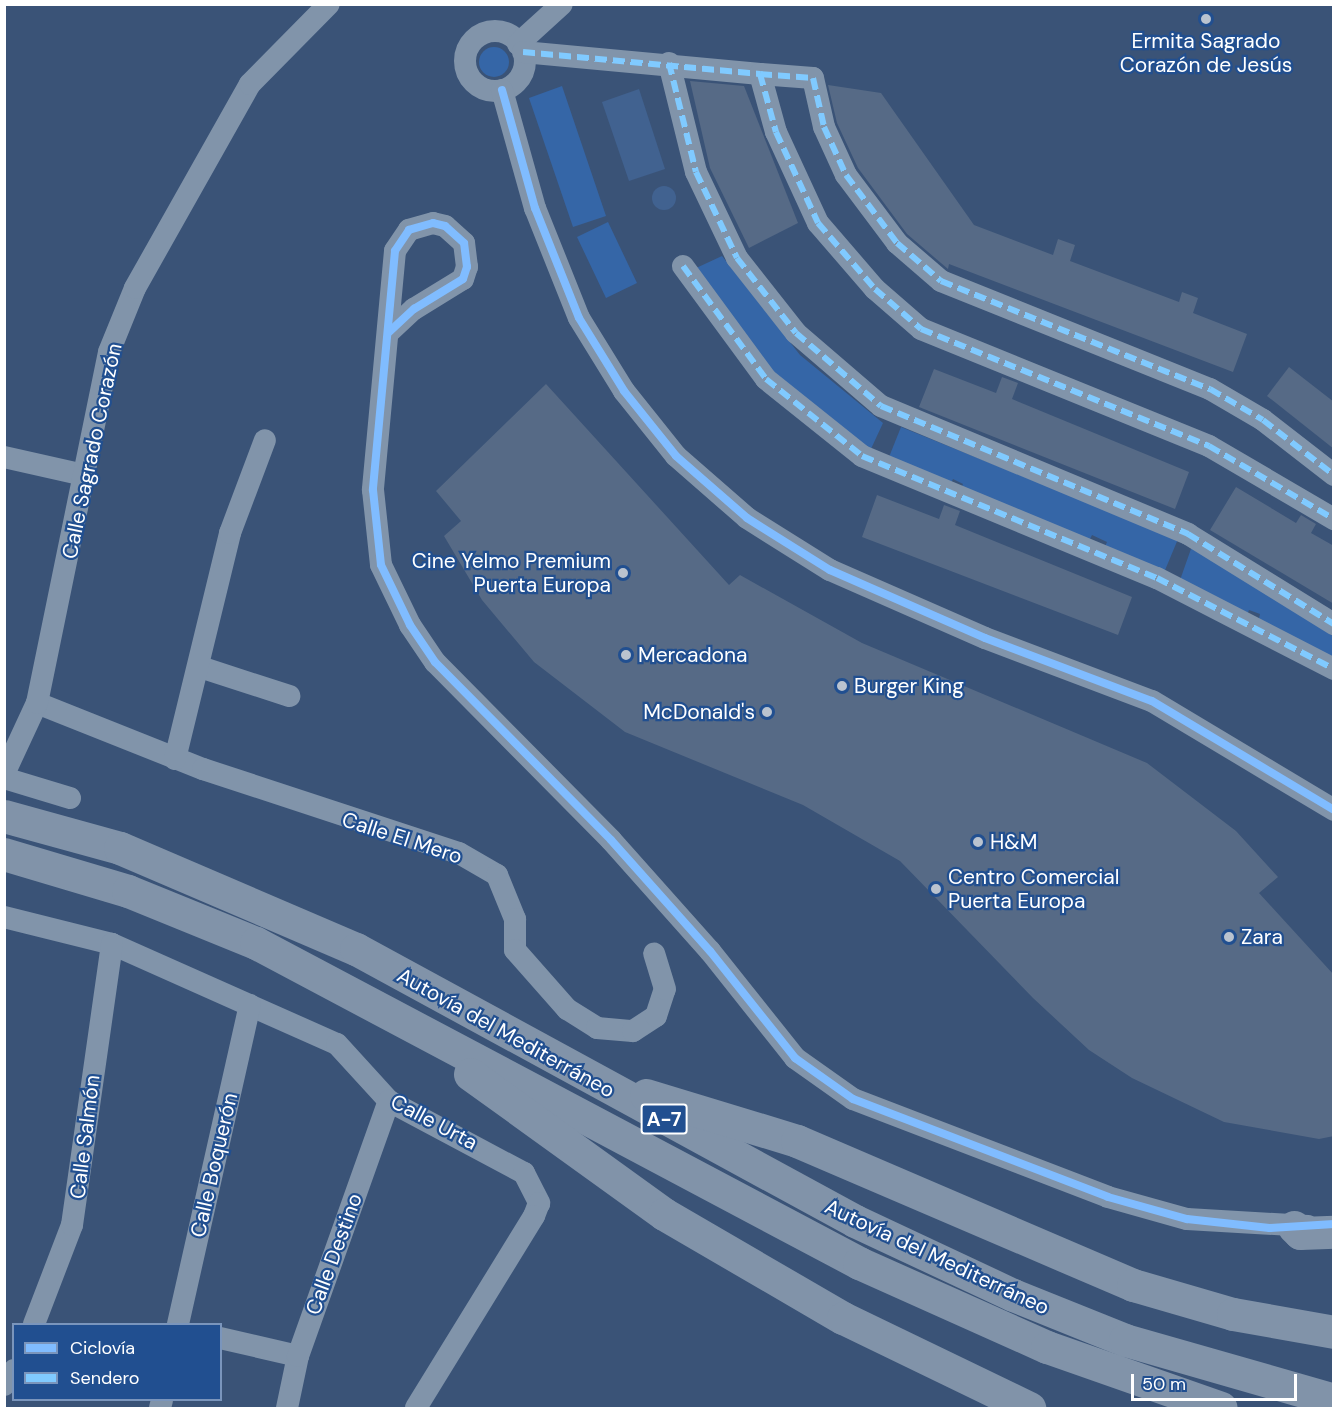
<!DOCTYPE html>
<meta charset="utf-8">
<style>
body{margin:0}
#map{position:relative;width:1338px;height:1413px;overflow:hidden;background:#3a5377;font-family:"DM Sans",sans-serif}
div>[style]{position:absolute}
.green>*{inset:0;background:#3566a7}
.round{border-radius:50%}
.water>*{inset:0;background:#416290}
.building>*{inset:0;background:#566a86}
.minor>*{height:22px;margin:-11px;padding:0 11px;transform-origin:11px;border-radius:11px;background:#8194aa}
.minor>.ring{margin:-11px;padding:0;box-sizing:content-box;background:none;border:22px solid #8194aa;border-radius:50%}
.highway>*{height:33px;margin:-16.5px;padding:0 16.5px;transform-origin:16.5px;border-radius:16.5px;background:#8193a9}
.quiet>*{height:6px;margin-top:-3px;transform-origin:0;background:repeating-linear-gradient(90deg,#80caff 0 12px,transparent 0 18px)}
.cycleway>*{height:8px;margin:-4px;padding:0 4px;transform-origin:4px;border-radius:4px;background:#80bcff}
.dots>*{width:16px;height:16px;translate:-50% -50%;box-sizing:border-box;border:3px solid #214f90;border-radius:50%}
span{translate:-50% -50%;white-space:nowrap;text-align:center;line-height:1.15;-webkit-text-stroke:4.5px #214f90;paint-order:stroke}
.shield-label span{padding:2px 4px;background:#214f90;border:2px solid;border-radius:4px;-webkit-text-stroke-width:0}
.shield-label{font-size:20px;color:#fff;font-weight:700}
.poi-label{font-size:21px;color:#fff}
.right{translate:-100% -50%;text-align:right}
.left{translate:0 -50%;text-align:left}
.street-label{font-size:21px;color:#fff}
.frame{position:absolute;inset:0;border:6px solid #fff;pointer-events:none}
.legend{position:absolute;left:12px;top:1323px;width:210px;height:78px;box-sizing:border-box;background:#214f90;border:2px solid #7a95bc;margin:0;padding:8px 10px;list-style:none;font-size:18px;color:#fff}
.legend li{display:flex;align-items:center;gap:12px;height:30px}
.legend b{width:30px;border:2px solid #7a95bc}
.scale{position:absolute;left:1131px;top:1374px;width:166px;height:27px;box-sizing:border-box;border:3px solid #fff;border-top:0;padding-left:8px;font-size:18px;line-height:21px;white-space:nowrap;color:#fff;-webkit-text-stroke:4px #214f90;paint-order:stroke}
</style>
<div id="map">
<div class="green">
<i class="round" style="left:479px;top:47px;width:30px;height:30px"></i>
<i style="clip-path:polygon(562px 86px,606px 216px,573px 227px,529px 98px)"></i>
<i style="clip-path:polygon(608px 222px,637px 283px,606px 298px,577px 237px)"></i>
<i style="clip-path:polygon(722px 256px,800px 355px,883px 423px,870px 451px,772px 379px,694px 269px)"></i>
<i style="clip-path:polygon(901px 427px,1178px 539px,1163px 575px,1104px 549px,1107px 542px,1092px 535px,1088px 543px,960px 491px,963px 484px,953px 479px,949px 487px,887px 462px)"></i>
<i style="clip-path:polygon(1192px 546px,1333px 636px,1333px 657px,1258px 623px,1260px 614px,1249px 610px,1246px 617px,1179px 583px)"></i>
</div>
<div class="water">
<i style="clip-path:polygon(639px 89px,665px 169px,629px 181px,602px 102px)"></i>
<i class="round" style="left:652px;top:186px;width:24px;height:24px"></i>
</div>
<div class="building">
<i style="clip-path:polygon(690px 81px,744px 86px,798px 223px,749px 248px,710px 168px)"></i>
<i style="clip-path:polygon(828px 85px,881px 93px,974px 225px,1053px 255px,1058px 239px,1075px 245px,1070px 261px,1179px 302px,1182px 292px,1198px 298px,1193px 313px,1247px 334px,1233px 372px,949px 264px,948px 269px,907px 234px,858px 168px,837px 123px)"></i>
<i style="clip-path:polygon(1289px 367px,1334px 402px,1334px 449px,1267px 396px)"></i>
<i style="clip-path:polygon(934px 369px,996px 393px,1002px 377px,1018px 383px,1012px 399px,1189px 472px,1175px 509px,919px 407px)"></i>
<i style="clip-path:polygon(546px 384px,729px 585px,740px 575px,862px 643px,1147px 763px,1236px 831px,1278px 877px,1259px 893px,1334px 975px,1334px 1136px,1319px 1139px,1224px 1122px,1132px 1078px,1089px 1050px,1033px 998px,900px 861px,803px 805px,625px 732px,534px 662px,482px 600px,444px 536px,461px 521px,436px 491px)"></i>
<i style="clip-path:polygon(1236px 487px,1296px 523px,1301px 515px,1316px 524px,1311px 533px,1334px 546px,1334px 604px,1210px 530px)"></i>
<i style="clip-path:polygon(877px 495px,939px 519px,944px 505px,960px 511px,955px 525px,1132px 597px,1118px 635px,862px 537px)"></i>
</div>
<div class="minor">
<i class="ring" style="left:465px;top:31px;width:38px;height:38px"></i>
<i style="left:518px;top:44px;width:59px;rotate:-42.3deg"></i>
<i style="left:523px;top:52px;width:238px;rotate:5.3deg"></i>
<i style="left:760px;top:74px;width:60px;rotate:74.6deg"></i>
<i style="left:776px;top:132px;width:100px;rotate:65.2deg"></i>
<i style="left:818px;top:223px;width:87px;rotate:49.2deg"></i>
<i style="left:875px;top:289px;width:61px;rotate:41deg"></i>
<i style="left:921px;top:329px;width:311px;rotate:22.1deg"></i>
<i style="left:1209px;top:446px;width:145px;rotate:30.3deg"></i>
<i style="left:669px;top:63px;width:112px;rotate:76.1deg"></i>
<i style="left:696px;top:172px;width:95px;rotate:64.5deg"></i>
<i style="left:737px;top:258px;width:95px;rotate:51.8deg"></i>
<i style="left:796px;top:333px;width:112px;rotate:40.7deg"></i>
<i style="left:881px;top:406px;width:333px;rotate:22.6deg"></i>
<i style="left:1188px;top:534px;width:172px;rotate:31.7deg"></i>
<i style="left:760px;top:74px;width:53px;rotate:4.3deg"></i>
<i style="left:813px;top:78px;width:50px;rotate:77.3deg"></i>
<i style="left:824px;top:127px;width:53px;rotate:65.4deg"></i>
<i style="left:846px;top:175px;width:85px;rotate:53.1deg"></i>
<i style="left:897px;top:243px;width:58px;rotate:40.8deg"></i>
<i style="left:941px;top:281px;width:290px;rotate:21.9deg"></i>
<i style="left:1210px;top:389px;width:61px;rotate:30.3deg"></i>
<i style="left:1263px;top:420px;width:90px;rotate:37.8deg"></i>
<i style="left:502px;top:90px;width:123px;rotate:74.4deg"></i>
<i style="left:535px;top:208px;width:118px;rotate:68.2deg"></i>
<i style="left:579px;top:318px;width:86px;rotate:58.3deg"></i>
<i style="left:624px;top:391px;width:83px;rotate:51.3deg"></i>
<i style="left:676px;top:456px;width:94px;rotate:41.1deg"></i>
<i style="left:747px;top:518px;width:98px;rotate:32.1deg"></i>
<i style="left:830px;top:570px;width:169px;rotate:23.7deg"></i>
<i style="left:985px;top:638px;width:178px;rotate:20.7deg"></i>
<i style="left:1152px;top:701px;width:212px;rotate:30.9deg"></i>
<i style="left:683px;top:266px;width:140px;rotate:53.7deg"></i>
<i style="left:766px;top:379px;width:123px;rotate:38.7deg"></i>
<i style="left:862px;top:456px;width:319px;rotate:22.5deg"></i>
<i style="left:1157px;top:578px;width:199px;rotate:27.2deg"></i>
<i style="left:389px;top:332px;width:34px;rotate:-43deg"></i>
<i style="left:414px;top:309px;width:57px;rotate:-31.5deg"></i>
<i style="left:463px;top:279px;width:13px;rotate:-72deg"></i>
<i style="left:467px;top:267px;width:24px;rotate:-97deg"></i>
<i style="left:464px;top:243px;width:25px;rotate:-138deg"></i>
<i style="left:445px;top:226px;width:12px;rotate:-166deg"></i>
<i style="left:433px;top:223px;width:25px;rotate:164deg"></i>
<i style="left:409px;top:230px;width:25px;rotate:124deg"></i>
<i style="left:395px;top:251px;width:240px;rotate:95.3deg"></i>
<i style="left:373px;top:490px;width:75px;rotate:83.9deg"></i>
<i style="left:381px;top:565px;width:67px;rotate:64.2deg"></i>
<i style="left:410px;top:625px;width:45px;rotate:56deg"></i>
<i style="left:435px;top:662px;width:250px;rotate:45.3deg"></i>
<i style="left:611px;top:840px;width:149px;rotate:48.3deg"></i>
<i style="left:710px;top:951px;width:137px;rotate:51.5deg"></i>
<i style="left:795px;top:1058px;width:71px;rotate:35.3deg"></i>
<i style="left:853px;top:1099px;width:273px;rotate:21deg"></i>
<i style="left:1108px;top:1197px;width:82px;rotate:15.6deg"></i>
<i style="left:1187px;top:1219px;width:121px;rotate:3.3deg"></i>
<i style="left:4px;top:457px;width:82px;rotate:12.7deg"></i>
<i style="left:200px;top:667px;width:94px;rotate:18deg"></i>
<i style="left:37px;top:703px;width:179px;rotate:21.7deg"></i>
<i style="left:203px;top:769px;width:269px;rotate:18.2deg"></i>
<i style="left:459px;top:853px;width:44px;rotate:30.1deg"></i>
<i style="left:497px;top:875px;width:48px;rotate:67.8deg"></i>
<i style="left:515px;top:919px;width:31px;rotate:90deg"></i>
<i style="left:515px;top:950px;width:79px;rotate:48.6deg"></i>
<i style="left:567px;top:1009px;width:36px;rotate:32deg"></i>
<i style="left:597px;top:1028px;width:36px;rotate:5deg"></i>
<i style="left:633px;top:1031px;width:27px;rotate:-33deg"></i>
<i style="left:656px;top:1016px;width:28px;rotate:-72deg"></i>
<i style="left:665px;top:989px;width:37px;rotate:-107deg"></i>
<i style="left:175px;top:759px;width:233px;rotate:-76.3deg"></i>
<i style="left:230px;top:533px;width:99px;rotate:-69.4deg"></i>
<i style="left:4px;top:774px;width:78px;rotate:-65.1deg"></i>
<i style="left:37px;top:703px;width:358px;rotate:-78.4deg"></i>
<i style="left:109px;top:352px;width:69px;rotate:-67.9deg"></i>
<i style="left:135px;top:288px;width:234px;rotate:-60.6deg"></i>
<i style="left:250px;top:84px;width:112px;rotate:-45.4deg"></i>
<i style="left:4px;top:778px;width:69px;rotate:16.9deg"></i>
<i style="left:4px;top:917px;width:111px;rotate:14deg"></i>
<i style="left:112px;top:944px;width:246px;rotate:24deg"></i>
<i style="left:337px;top:1044px;width:77px;rotate:47.6deg"></i>
<i style="left:389px;top:1101px;width:153px;rotate:28.1deg"></i>
<i style="left:524px;top:1173px;width:34px;rotate:63deg"></i>
<i style="left:539px;top:1203px;width:14px;rotate:111deg"></i>
<i style="left:534px;top:1216px;width:225px;rotate:121.6deg"></i>
<i style="left:34px;top:1324px;width:106px;rotate:-69deg"></i>
<i style="left:72px;top:1225px;width:284px;rotate:-81.9deg"></i>
<i style="left:178px;top:1324px;width:327px;rotate:-77.3deg"></i>
<i style="left:220px;top:1338px;width:80px;rotate:13deg"></i>
<i style="left:4px;top:1385px;width:18px;rotate:-56deg"></i>
<i style="left:160px;top:1408px;width:8px;rotate:-76deg"></i>
<i style="left:287px;top:1408px;width:53px;rotate:-78.1deg"></i>
<i style="left:298px;top:1356px;width:271px;rotate:-70.4deg"></i>
</div>
<div class="highway">
<i style="left:4px;top:816px;width:120px;rotate:15.4deg"></i>
<i style="left:120px;top:848px;width:257px;rotate:23.2deg"></i>
<i style="left:356px;top:949px;width:568px;rotate:28.59deg"></i>
<i style="left:855px;top:1221px;width:174px;rotate:25.1deg"></i>
<i style="left:1013px;top:1295px;width:121px;rotate:21.9deg"></i>
<i style="left:1125px;top:1340px;width:217px;rotate:16deg"></i>
<i style="left:4px;top:854px;width:129px;rotate:16.6deg"></i>
<i style="left:128px;top:891px;width:138px;rotate:22.1deg"></i>
<i style="left:256px;top:943px;width:683px;rotate:27.95deg"></i>
<i style="left:859px;top:1263px;width:206px;rotate:24.1deg"></i>
<i style="left:1047px;top:1347px;width:184px;rotate:19.3deg"></i>
<i style="left:470px;top:1074px;width:239px;rotate:35.8deg"></i>
<i style="left:664px;top:1214px;width:207px;rotate:30.2deg"></i>
<i style="left:843px;top:1318px;width:207px;rotate:25.8deg"></i>
<i style="left:646px;top:1095px;width:158px;rotate:16.9deg"></i>
<i style="left:797px;top:1141px;width:366px;rotate:23.2deg"></i>
<i style="left:1133px;top:1285px;width:104px;rotate:16.2deg"></i>
<i style="left:1233px;top:1314px;width:103px;rotate:10.1deg"></i>
<i style="left:1294px;top:1227px;width:8px;rotate:45deg"></i>
<i style="left:1300px;top:1233px;width:34px;rotate:-2deg"></i>
</div>
<div class="quiet">
<i style="left:523px;top:52px;width:238px;rotate:5.3deg"></i>
<i style="left:760px;top:74px;width:60px;rotate:74.6deg"></i>
<i style="left:776px;top:132px;width:100px;rotate:65.2deg"></i>
<i style="left:818px;top:223px;width:87px;rotate:49.2deg"></i>
<i style="left:875px;top:289px;width:61px;rotate:41deg"></i>
<i style="left:921px;top:329px;width:311px;rotate:22.1deg"></i>
<i style="left:1209px;top:446px;width:145px;rotate:30.3deg"></i>
<i style="left:669px;top:63px;width:112px;rotate:76.1deg"></i>
<i style="left:696px;top:172px;width:95px;rotate:64.5deg"></i>
<i style="left:737px;top:258px;width:95px;rotate:51.8deg"></i>
<i style="left:796px;top:333px;width:112px;rotate:40.7deg"></i>
<i style="left:881px;top:406px;width:333px;rotate:22.6deg"></i>
<i style="left:1188px;top:534px;width:172px;rotate:31.7deg"></i>
<i style="left:760px;top:74px;width:53px;rotate:4.3deg"></i>
<i style="left:813px;top:78px;width:50px;rotate:77.3deg"></i>
<i style="left:824px;top:127px;width:53px;rotate:65.4deg"></i>
<i style="left:846px;top:175px;width:85px;rotate:53.1deg"></i>
<i style="left:897px;top:243px;width:58px;rotate:40.8deg"></i>
<i style="left:941px;top:281px;width:290px;rotate:21.9deg"></i>
<i style="left:1210px;top:389px;width:61px;rotate:30.3deg"></i>
<i style="left:1263px;top:420px;width:90px;rotate:37.8deg"></i>
<i style="left:683px;top:266px;width:140px;rotate:53.7deg"></i>
<i style="left:766px;top:379px;width:123px;rotate:38.7deg"></i>
<i style="left:862px;top:456px;width:319px;rotate:22.5deg"></i>
<i style="left:1157px;top:578px;width:199px;rotate:27.2deg"></i>
</div>
<div class="cycleway">
<i style="left:502px;top:90px;width:123px;rotate:74.4deg"></i>
<i style="left:535px;top:208px;width:118px;rotate:68.2deg"></i>
<i style="left:579px;top:318px;width:86px;rotate:58.3deg"></i>
<i style="left:624px;top:391px;width:83px;rotate:51.3deg"></i>
<i style="left:676px;top:456px;width:94px;rotate:41.1deg"></i>
<i style="left:747px;top:518px;width:98px;rotate:32.1deg"></i>
<i style="left:830px;top:570px;width:169px;rotate:23.7deg"></i>
<i style="left:985px;top:638px;width:178px;rotate:20.7deg"></i>
<i style="left:1152px;top:701px;width:212px;rotate:30.9deg"></i>
<i style="left:389px;top:332px;width:34px;rotate:-43deg"></i>
<i style="left:414px;top:309px;width:57px;rotate:-31.5deg"></i>
<i style="left:463px;top:279px;width:13px;rotate:-72deg"></i>
<i style="left:467px;top:267px;width:24px;rotate:-97deg"></i>
<i style="left:464px;top:243px;width:25px;rotate:-138deg"></i>
<i style="left:445px;top:226px;width:12px;rotate:-166deg"></i>
<i style="left:433px;top:223px;width:25px;rotate:164deg"></i>
<i style="left:409px;top:230px;width:25px;rotate:124deg"></i>
<i style="left:395px;top:251px;width:240px;rotate:95.3deg"></i>
<i style="left:373px;top:490px;width:75px;rotate:83.9deg"></i>
<i style="left:381px;top:565px;width:67px;rotate:64.2deg"></i>
<i style="left:410px;top:625px;width:45px;rotate:56deg"></i>
<i style="left:435px;top:662px;width:250px;rotate:45.3deg"></i>
<i style="left:611px;top:840px;width:149px;rotate:48.3deg"></i>
<i style="left:710px;top:951px;width:137px;rotate:51.5deg"></i>
<i style="left:795px;top:1058px;width:71px;rotate:35.3deg"></i>
<i style="left:853px;top:1099px;width:273px;rotate:21deg"></i>
<i style="left:1108px;top:1197px;width:82px;rotate:15.6deg"></i>
<i style="left:1187px;top:1219px;width:83px;rotate:6.2deg"></i>
<i style="left:1270px;top:1228px;width:64px;rotate:-3.6deg"></i>
</div>
<div class="dots">
<i style="left:1206px;top:19px;background:#bac3cf"></i>
<i style="left:623px;top:573px;background:#bac3cf"></i>
<i style="left:626px;top:655px;background:#bac3cf"></i>
<i style="left:842px;top:686px;background:#bac3cf"></i>
<i style="left:767px;top:712px;background:#bac3cf"></i>
<i style="left:978px;top:842px;background:#bac3cf"></i>
<i style="left:936px;top:889px;background:#bac3cf"></i>
<i style="left:1229px;top:937px;background:#bac3cf"></i>
</div>
<div class="shield-label">
<span style="left:664px;top:1119px">A-7</span>
</div>
<div class="poi-label">
<span style="left:1206px;top:53px">Ermita Sagrado<br>Corazón de Jesús</span>
<span class="right" style="left:611px;top:573px">Cine Yelmo Premium<br>Puerta Europa</span>
<span class="left" style="left:638px;top:655px">Mercadona</span>
<span class="left" style="left:854px;top:686px">Burger King</span>
<span class="right" style="left:755px;top:712px">McDonald's</span>
<span class="left" style="left:990px;top:842px">H&amp;M</span>
<span class="left" style="left:948px;top:889px">Centro Comercial<br>Puerta Europa</span>
<span class="left" style="left:1241px;top:937px">Zara</span>
</div>
<div class="street-label">
<span style="left:92px;top:451px;rotate:-78deg">Calle Sagrado Corazón</span>
<span style="left:402px;top:838px;rotate:18deg">Calle El Mero</span>
<span style="left:506px;top:1033px;rotate:29deg">Autovía del Mediterráneo</span>
<span style="left:434px;top:1122px;rotate:28deg">Calle Urta</span>
<span style="left:85px;top:1137px;rotate:-83deg">Calle Salmón</span>
<span style="left:214px;top:1165px;rotate:-77deg">Calle Boquerón</span>
<span style="left:334px;top:1254px;rotate:-70deg">Calle Destino</span>
<span style="left:937px;top:1257px;rotate:25deg">Autovía del Mediterráneo</span>
</div>
<div class="frame"></div>
<ul class="legend">
<li><b style="height:8px;background:#80bcff"></b>Ciclovía</li>
<li><b style="height:8px;background:#80caff"></b>Sendero</li>
</ul>
<div class="scale">50 m</div>
</div>
